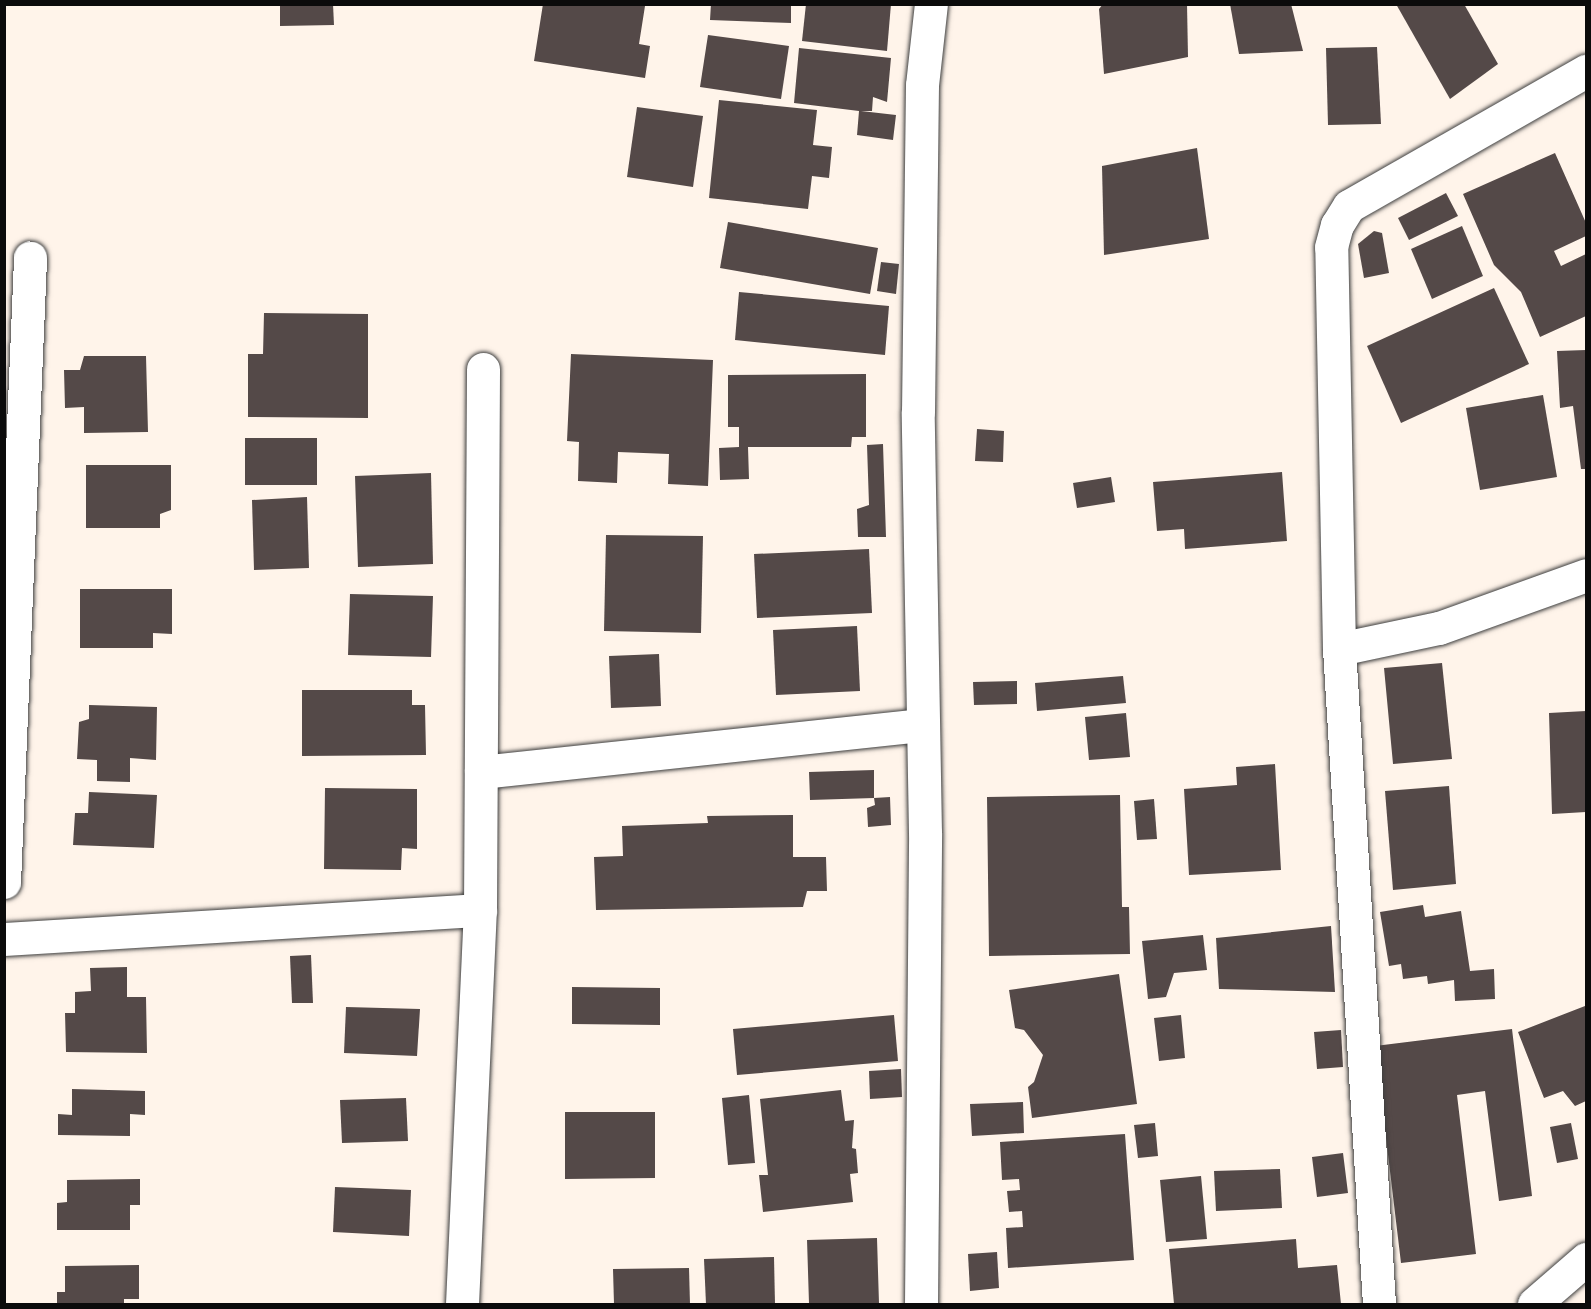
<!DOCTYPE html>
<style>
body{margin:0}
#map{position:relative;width:1591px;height:1309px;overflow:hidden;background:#fff4ea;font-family:Bitter,serif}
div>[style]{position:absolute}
.building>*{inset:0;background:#544948}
.roads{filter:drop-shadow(0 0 2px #3e3e3e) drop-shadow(0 0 2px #3e3e3e)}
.minor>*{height:33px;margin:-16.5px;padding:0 16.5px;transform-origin:16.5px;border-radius:16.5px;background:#fff}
span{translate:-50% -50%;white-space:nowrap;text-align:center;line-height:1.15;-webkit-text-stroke:6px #fff;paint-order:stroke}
.frame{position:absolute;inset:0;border:6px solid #0b0b0b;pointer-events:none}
</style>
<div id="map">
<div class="building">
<i style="clip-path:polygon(280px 4px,333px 4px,334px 25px,280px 26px)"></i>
<i style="clip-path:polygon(543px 4px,645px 6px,639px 44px,650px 46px,645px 78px,534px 61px)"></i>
<i style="clip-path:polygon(711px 4px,791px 4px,791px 23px,710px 20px)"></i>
<i style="clip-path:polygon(806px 4px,891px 4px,887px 51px,802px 41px)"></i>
<i style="clip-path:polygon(1103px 4px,1187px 4px,1188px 57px,1104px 74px,1099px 9px)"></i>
<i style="clip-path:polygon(1230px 4px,1291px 4px,1303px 51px,1239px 54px)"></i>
<i style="clip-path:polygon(1396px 4px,1464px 4px,1498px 64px,1450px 99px)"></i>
<i style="clip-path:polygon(708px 35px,789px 46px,781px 99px,700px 87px)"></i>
<i style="clip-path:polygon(1377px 47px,1381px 124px,1328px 125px,1326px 48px)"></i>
<i style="clip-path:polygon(799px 48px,891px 58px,887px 102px,873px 97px,872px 111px,861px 111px,896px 115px,893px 140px,857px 135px,859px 111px,794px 103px)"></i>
<i style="clip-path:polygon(719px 100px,817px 110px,813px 145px,832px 147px,829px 178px,812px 176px,808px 209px,709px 198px)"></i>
<i style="clip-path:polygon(637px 107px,703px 116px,693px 187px,627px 177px)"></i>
<i style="clip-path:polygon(1197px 148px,1209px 239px,1104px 255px,1102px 166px)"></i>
<i style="clip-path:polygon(1555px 153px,1586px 223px,1586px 236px,1554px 251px,1561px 266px,1586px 254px,1586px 316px,1540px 337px,1521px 292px,1494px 265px,1463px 194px)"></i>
<i style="clip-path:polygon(1446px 193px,1458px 216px,1409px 240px,1398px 218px)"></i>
<i style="clip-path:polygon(728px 222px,878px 248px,870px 294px,720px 268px)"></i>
<i style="clip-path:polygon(1462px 226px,1483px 276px,1432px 299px,1411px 249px)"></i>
<i style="clip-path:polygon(1374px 231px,1382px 233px,1389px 273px,1364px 278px,1358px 244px)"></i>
<i style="clip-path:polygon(881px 262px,899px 264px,896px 294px,877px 291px)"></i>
<i style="clip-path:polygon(1494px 288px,1529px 364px,1401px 423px,1367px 346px)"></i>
<i style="clip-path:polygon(739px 292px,889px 306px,885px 355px,735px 340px)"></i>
<i style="clip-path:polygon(264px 313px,368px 314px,368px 418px,248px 417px,248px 354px,263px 354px)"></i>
<i style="clip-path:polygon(1586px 350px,1586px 469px,1581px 469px,1573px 406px,1560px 408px,1557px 351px)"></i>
<i style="clip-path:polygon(571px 354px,713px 360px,708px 486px,668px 484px,669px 454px,618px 452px,617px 483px,578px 481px,579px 442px,567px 441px)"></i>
<i style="clip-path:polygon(84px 356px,146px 356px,148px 432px,84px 433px,84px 407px,65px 408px,64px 370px,80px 370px)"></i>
<i style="clip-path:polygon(866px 374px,866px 437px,852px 437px,851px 447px,748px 447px,749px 479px,720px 480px,719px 448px,739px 447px,739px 427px,728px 427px,728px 375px)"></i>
<i style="clip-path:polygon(1543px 395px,1557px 477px,1480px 490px,1466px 408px)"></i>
<i style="clip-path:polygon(977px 429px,1004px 431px,1003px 462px,975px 461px)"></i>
<i style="clip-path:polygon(245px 438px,317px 438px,317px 485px,245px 485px)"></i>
<i style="clip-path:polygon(883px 444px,886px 537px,858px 537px,857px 509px,869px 505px,867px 445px)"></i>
<i style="clip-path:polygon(86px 465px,171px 465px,171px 510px,160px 514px,160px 528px,86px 528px)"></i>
<i style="clip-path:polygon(1282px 472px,1287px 541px,1185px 549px,1184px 529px,1157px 531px,1153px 482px)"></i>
<i style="clip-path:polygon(431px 473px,433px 564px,358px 567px,355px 476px)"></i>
<i style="clip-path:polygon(1111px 477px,1115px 502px,1077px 508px,1073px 483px)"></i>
<i style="clip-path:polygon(307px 497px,309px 568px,254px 570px,252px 500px)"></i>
<i style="clip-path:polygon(606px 535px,703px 536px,701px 633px,604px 631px)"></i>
<i style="clip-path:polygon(869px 549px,872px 613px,757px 618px,754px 554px)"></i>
<i style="clip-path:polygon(80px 589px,172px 589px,172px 634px,153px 633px,153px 648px,80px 648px)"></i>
<i style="clip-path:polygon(350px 594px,433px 596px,431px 657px,348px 655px)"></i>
<i style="clip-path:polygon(857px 626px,860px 691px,776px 695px,773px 630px)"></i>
<i style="clip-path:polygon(659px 654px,661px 706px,611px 708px,609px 656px)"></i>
<i style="clip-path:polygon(1442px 663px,1452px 759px,1393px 764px,1384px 668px)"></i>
<i style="clip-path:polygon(1123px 676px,1126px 703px,1037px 711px,1035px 683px)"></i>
<i style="clip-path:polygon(1017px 681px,1017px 704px,974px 705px,973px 682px)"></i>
<i style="clip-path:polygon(302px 690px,412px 690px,412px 705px,425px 705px,426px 755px,302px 756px)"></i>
<i style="clip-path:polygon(89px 705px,157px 707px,156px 760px,130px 758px,130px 782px,97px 781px,97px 760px,77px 759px,79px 722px,89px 719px)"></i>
<i style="clip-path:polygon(1586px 711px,1586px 812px,1552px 814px,1549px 713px)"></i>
<i style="clip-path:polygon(1126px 713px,1130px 757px,1089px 760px,1085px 717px)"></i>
<i style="clip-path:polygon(1275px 764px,1281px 870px,1189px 875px,1184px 789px,1237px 785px,1236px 767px)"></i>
<i style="clip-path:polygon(874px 770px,874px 798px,890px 797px,891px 825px,868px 827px,867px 808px,875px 805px,874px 798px,810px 800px,809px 772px)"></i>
<i style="clip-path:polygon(1449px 786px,1456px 884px,1393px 890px,1385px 791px)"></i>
<i style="clip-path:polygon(325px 788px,417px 789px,417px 849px,402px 848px,401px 870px,324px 869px)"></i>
<i style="clip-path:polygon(89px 792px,157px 795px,154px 848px,73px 845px,75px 813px,88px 813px)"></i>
<i style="clip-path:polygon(1120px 795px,1122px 907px,1129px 907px,1130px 954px,989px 956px,987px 797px)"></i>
<i style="clip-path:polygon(1154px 799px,1157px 839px,1137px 840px,1134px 801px)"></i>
<i style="clip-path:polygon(793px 815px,793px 857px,826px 857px,827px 891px,807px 891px,803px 907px,596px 910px,594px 857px,623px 856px,622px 826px,708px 823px,707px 816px)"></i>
<i style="clip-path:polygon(1423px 905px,1425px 917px,1461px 911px,1470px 971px,1494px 969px,1495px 999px,1455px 1001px,1454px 980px,1428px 984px,1427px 976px,1403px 979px,1401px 964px,1389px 966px,1380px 912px)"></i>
<i style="clip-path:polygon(1331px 926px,1335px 992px,1219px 989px,1216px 938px)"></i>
<i style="clip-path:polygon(1203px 935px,1207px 970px,1174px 973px,1166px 997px,1148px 999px,1142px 941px)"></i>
<i style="clip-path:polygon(311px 955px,313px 1003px,292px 1003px,290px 956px)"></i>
<i style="clip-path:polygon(127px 967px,127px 997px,146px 997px,147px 1053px,66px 1052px,65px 1013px,75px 1013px,75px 992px,91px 991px,90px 968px)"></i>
<i style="clip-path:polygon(1119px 974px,1137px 1104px,1032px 1118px,1028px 1087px,1034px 1082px,1043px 1055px,1024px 1030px,1015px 1028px,1009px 990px)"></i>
<i style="clip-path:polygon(572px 987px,660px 988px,660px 1025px,572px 1024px)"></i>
<i style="clip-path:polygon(1585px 1006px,1586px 1101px,1575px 1106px,1563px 1091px,1544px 1098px,1518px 1032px)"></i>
<i style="clip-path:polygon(346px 1007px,420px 1009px,417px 1056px,344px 1053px)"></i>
<i style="clip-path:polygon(894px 1015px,898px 1061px,737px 1075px,733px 1029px)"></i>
<i style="clip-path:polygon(1181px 1015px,1185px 1058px,1159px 1061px,1154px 1018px)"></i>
<i style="clip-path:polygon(1512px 1029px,1532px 1196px,1499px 1201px,1485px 1091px,1457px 1095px,1476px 1254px,1401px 1263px,1375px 1046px)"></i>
<i style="clip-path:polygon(1341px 1030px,1343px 1067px,1317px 1069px,1314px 1032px)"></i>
<i style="clip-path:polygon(901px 1069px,902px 1097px,870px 1099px,869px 1071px)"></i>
<i style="clip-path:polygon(72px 1089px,145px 1091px,145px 1115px,130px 1114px,130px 1136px,58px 1135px,58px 1114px,72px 1115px)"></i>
<i style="clip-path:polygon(841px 1090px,845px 1121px,854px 1120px,852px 1148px,856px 1149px,858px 1173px,850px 1174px,853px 1202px,763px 1212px,759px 1175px,768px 1175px,760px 1099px)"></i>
<i style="clip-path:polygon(749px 1095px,755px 1163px,728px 1165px,722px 1098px)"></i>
<i style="clip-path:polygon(406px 1098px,408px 1141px,342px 1143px,340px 1100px)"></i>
<i style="clip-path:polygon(1023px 1102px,1024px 1133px,972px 1136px,970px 1104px)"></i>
<i style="clip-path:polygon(565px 1112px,655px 1112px,655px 1178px,565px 1179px)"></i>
<i style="clip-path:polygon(1155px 1123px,1158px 1156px,1138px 1158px,1134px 1125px)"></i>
<i style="clip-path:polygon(1571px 1123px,1578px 1159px,1557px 1163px,1550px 1127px)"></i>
<i style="clip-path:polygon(1125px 1134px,1134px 1260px,1008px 1268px,1006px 1228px,1023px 1227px,1022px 1211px,1009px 1212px,1007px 1191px,1020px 1190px,1019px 1179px,1002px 1180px,1000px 1142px)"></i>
<i style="clip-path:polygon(1343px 1153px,1348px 1193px,1317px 1197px,1312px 1157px)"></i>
<i style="clip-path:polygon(1280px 1169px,1282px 1208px,1216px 1211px,1214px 1171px)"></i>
<i style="clip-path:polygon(1201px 1176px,1207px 1239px,1166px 1242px,1160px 1180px)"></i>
<i style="clip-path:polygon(140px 1179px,140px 1205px,130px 1205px,130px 1230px,57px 1230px,57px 1203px,67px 1202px,67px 1180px)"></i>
<i style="clip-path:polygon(335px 1187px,411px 1190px,409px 1236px,333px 1232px)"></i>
<i style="clip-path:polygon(877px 1238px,879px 1304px,809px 1304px,807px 1240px)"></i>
<i style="clip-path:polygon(1296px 1239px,1298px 1268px,1337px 1265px,1341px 1304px,1174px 1304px,1169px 1249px)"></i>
<i style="clip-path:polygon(997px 1252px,999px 1288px,970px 1291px,968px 1254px)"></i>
<i style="clip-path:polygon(774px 1257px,775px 1304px,706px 1304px,704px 1259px)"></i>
<i style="clip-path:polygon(139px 1265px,139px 1299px,124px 1299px,124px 1304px,57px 1304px,57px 1292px,65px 1292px,65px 1266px)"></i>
<i style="clip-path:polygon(689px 1268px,690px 1304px,614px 1304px,613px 1269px)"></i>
</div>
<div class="roads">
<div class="minor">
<i style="left:1339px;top:649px;width:102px;rotate:-11.9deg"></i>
<i style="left:1439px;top:628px;width:156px;rotate:-19.8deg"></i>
<i style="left:481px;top:772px;width:444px;rotate:-6.1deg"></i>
<i style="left:4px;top:882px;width:625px;rotate:-87.61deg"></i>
<i style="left:4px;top:939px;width:477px;rotate:-3.5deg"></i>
<i style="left:462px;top:1304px;width:394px;rotate:-87.4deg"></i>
<i style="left:480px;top:910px;width:541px;rotate:-89.68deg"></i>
<i style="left:921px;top:1304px;width:471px;rotate:-89.5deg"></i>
<i style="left:925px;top:833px;width:421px;rotate:-91deg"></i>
<i style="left:918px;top:412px;width:327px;rotate:-89.3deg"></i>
<i style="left:922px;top:85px;width:81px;rotate:-83.7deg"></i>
<i style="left:1379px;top:1304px;width:656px;rotate:-93.49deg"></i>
<i style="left:1339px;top:649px;width:402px;rotate:-91.1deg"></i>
<i style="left:1331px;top:247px;width:23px;rotate:-75deg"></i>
<i style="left:1337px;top:225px;width:22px;rotate:-58deg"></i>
<i style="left:1349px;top:206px;width:273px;rotate:-29.7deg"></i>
<i style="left:1534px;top:1304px;width:69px;rotate:-40.9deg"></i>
</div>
</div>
<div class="frame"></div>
</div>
